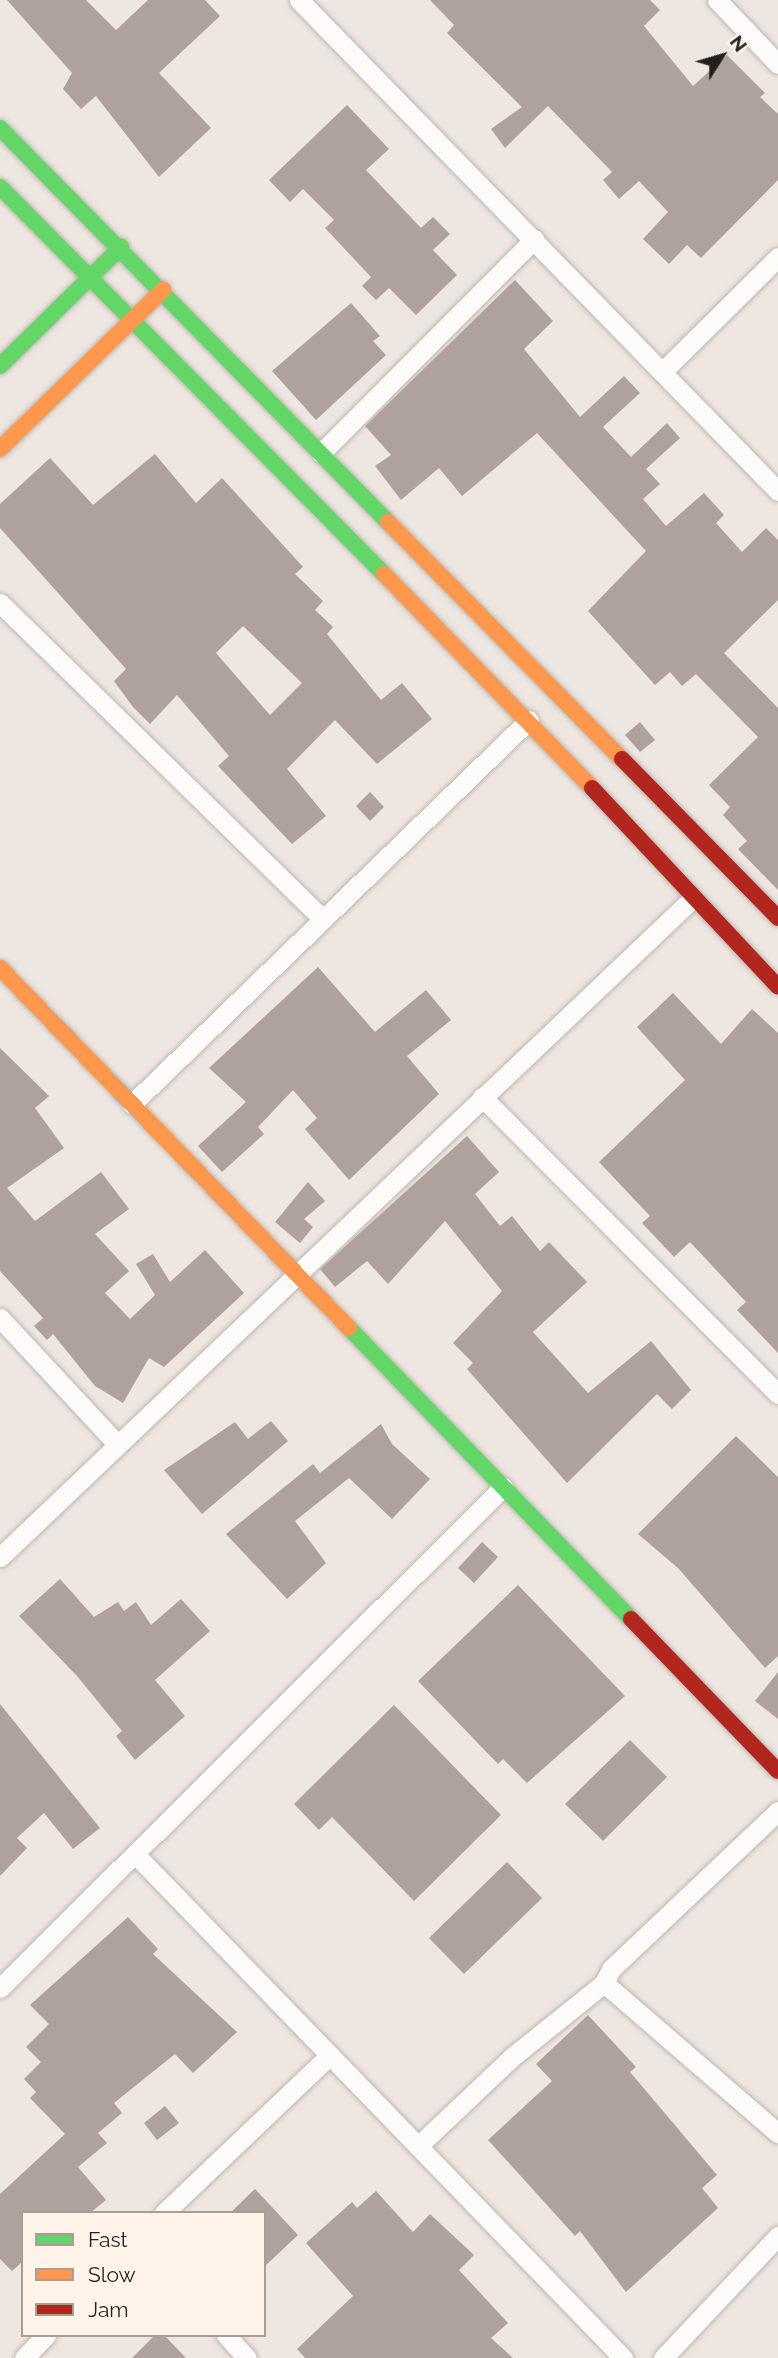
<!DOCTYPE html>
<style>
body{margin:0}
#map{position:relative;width:778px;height:2358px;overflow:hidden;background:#eee6e0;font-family:Raleway,sans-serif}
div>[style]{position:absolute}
.building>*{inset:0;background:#afa19b}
.roads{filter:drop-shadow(0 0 2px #bcb6b1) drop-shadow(0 0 2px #bcb6b1)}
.street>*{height:19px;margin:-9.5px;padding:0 9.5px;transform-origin:9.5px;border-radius:9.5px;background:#fcfbfa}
.fast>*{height:16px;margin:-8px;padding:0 8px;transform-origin:8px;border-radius:8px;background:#63d668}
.slow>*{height:16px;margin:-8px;padding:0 8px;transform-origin:8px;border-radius:8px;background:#ff974d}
.jam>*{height:16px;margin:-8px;padding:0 8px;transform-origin:8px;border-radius:8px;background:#b3261e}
span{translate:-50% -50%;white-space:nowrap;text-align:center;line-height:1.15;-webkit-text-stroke:7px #fff3ea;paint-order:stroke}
.legend{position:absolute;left:21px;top:2211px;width:245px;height:126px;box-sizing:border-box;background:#fff3ea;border:2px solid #a79e97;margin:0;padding:9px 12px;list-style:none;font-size:21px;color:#241f1b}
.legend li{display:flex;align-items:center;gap:14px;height:35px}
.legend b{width:35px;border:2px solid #a79e97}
.north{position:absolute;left:687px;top:21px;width:70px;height:70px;-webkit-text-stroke:5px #fff3ea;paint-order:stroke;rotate:53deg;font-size:19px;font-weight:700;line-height:28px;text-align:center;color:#241f1b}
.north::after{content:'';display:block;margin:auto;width:24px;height:32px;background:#241f1b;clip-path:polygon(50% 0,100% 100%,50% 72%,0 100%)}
</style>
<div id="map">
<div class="building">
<i style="clip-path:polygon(7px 0,86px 0,116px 30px,148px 0,205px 0,220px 16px,159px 73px,211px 128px,159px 177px,96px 96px,81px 109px,63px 89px,72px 73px)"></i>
<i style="clip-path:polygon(430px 0,650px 0,660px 10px,644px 26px,693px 86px,727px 55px,765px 93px,760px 97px,778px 114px,778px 180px,701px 258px,687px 245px,669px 264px,643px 239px,668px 212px,639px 181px,619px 199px,603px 180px,612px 172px,548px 106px,505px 148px,491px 129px,522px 107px,447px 33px,454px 25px)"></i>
<i style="clip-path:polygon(347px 105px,389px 149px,366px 170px,421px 228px,433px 217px,450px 234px,433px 250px,457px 275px,416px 315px,389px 288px,376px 300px,362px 286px,371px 277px,325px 228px,334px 220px,303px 189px,290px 202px,269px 180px)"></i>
<i style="clip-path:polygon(515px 280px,553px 321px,524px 349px,580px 417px,624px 376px,640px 393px,603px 427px,631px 457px,667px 423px,680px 438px,646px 469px,660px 484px,643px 499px,666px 526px,704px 493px,724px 515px,716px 523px,742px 552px,766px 528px,778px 540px,778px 600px,724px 653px,778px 708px,778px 890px,738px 849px,747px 841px,723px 815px,730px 807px,709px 785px,758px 737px,696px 674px,682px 686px,670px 672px,655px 685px,588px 611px,646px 551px,537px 433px,462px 496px,439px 468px,401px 500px,375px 466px,391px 455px,365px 426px)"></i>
<i style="clip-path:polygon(351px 303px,380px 336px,373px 341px,386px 355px,316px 420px,272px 371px)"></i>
<i style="clip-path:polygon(evenodd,155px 454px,196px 503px,222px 478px,303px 567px,295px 574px,323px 601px,315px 610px,333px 627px,327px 634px,381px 700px,402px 683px,432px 719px,377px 764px,335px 720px,287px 769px,326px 816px,292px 844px,218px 766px,229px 756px,177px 695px,150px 724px,133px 707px,114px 681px,126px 669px,0 528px,0 504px,50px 458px,93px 505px,155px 454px,243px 626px,302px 683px,270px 715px,216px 653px,243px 626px)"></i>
<i style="clip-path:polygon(640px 722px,655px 740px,640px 752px,625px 735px)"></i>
<i style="clip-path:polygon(370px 792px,384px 807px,370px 821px,356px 806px)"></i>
<i style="clip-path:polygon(318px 967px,375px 1032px,426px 990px,451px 1020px,407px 1056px,439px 1094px,349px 1180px,305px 1129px,317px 1118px,293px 1090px,258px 1127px,264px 1134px,222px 1172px,198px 1146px,246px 1102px,209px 1068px)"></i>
<i style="clip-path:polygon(673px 993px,721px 1044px,752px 1009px,778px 1033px,778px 1353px,737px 1310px,746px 1302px,690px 1242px,674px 1257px,642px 1223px,650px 1216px,599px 1162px,685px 1080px,637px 1027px)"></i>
<i style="clip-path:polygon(0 1048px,49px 1096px,35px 1108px,64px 1148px,7px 1188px,35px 1221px,101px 1172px,129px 1209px,95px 1234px,129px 1271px,105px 1293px,130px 1319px,155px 1295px,136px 1264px,153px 1254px,170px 1282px,205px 1250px,244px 1293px,164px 1367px,149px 1358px,123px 1403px,95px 1386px,53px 1334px,47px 1340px,34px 1326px,43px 1318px,0 1271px)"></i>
<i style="clip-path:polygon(467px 1136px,499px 1172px,475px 1194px,500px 1226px,512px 1216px,540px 1251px,549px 1242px,587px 1282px,533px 1332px,588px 1393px,651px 1341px,691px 1390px,672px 1409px,657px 1394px,567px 1483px,467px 1369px,473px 1363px,453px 1343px,502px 1291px,445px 1221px,388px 1284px,367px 1261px,335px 1287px,320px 1269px)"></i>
<i style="clip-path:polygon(308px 1182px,325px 1201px,304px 1219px,313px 1227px,300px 1243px,275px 1222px)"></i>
<i style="clip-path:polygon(271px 1421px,288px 1441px,202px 1514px,164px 1470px,235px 1422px,248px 1439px)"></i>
<i style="clip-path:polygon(381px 1424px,392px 1444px,430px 1479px,392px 1519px,349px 1478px,295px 1521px,326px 1563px,287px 1599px,226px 1534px,313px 1464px,320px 1473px)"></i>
<i style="clip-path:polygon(736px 1436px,778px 1477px,778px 1656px,765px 1668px,678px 1568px,638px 1534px)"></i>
<i style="clip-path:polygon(482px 1542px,498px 1557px,474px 1583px,458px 1568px)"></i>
<i style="clip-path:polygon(60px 1579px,94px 1617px,118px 1602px,124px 1611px,136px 1602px,151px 1625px,181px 1599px,210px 1631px,155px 1680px,185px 1716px,135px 1760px,116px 1736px,122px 1731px,77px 1676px,19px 1616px)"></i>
<i style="clip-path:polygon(518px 1585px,625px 1696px,527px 1783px,503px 1759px,498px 1764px,418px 1681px)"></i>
<i style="clip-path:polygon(778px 1672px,778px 1719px,755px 1701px)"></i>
<i style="clip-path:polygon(0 1704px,100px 1828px,73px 1849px,44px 1813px,17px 1838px,27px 1848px,0 1876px)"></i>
<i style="clip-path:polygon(394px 1705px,501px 1815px,414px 1901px,332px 1817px,319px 1830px,294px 1804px)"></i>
<i style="clip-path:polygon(630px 1740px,667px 1777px,603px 1841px,565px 1804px)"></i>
<i style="clip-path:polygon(507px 1862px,542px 1898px,464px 1974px,429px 1938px)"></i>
<i style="clip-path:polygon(128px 1917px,158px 1949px,153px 1954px,237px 2032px,193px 2073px,175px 2054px,114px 2103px,122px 2113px,98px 2133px,107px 2143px,78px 2167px,106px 2200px,90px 2213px,23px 2213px,23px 2261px,12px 2271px,0 2259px,0 2194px,65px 2134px,30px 2098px,36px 2092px,24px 2079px,41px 2062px,26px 2047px,49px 2024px,30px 2005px)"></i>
<i style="clip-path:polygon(588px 2015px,636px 2067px,630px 2072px,717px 2175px,702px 2188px,718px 2208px,626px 2292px,580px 2231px,575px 2236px,488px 2140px,552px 2081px,536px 2064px)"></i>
<i style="clip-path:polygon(165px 2106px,179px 2123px,157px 2140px,144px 2123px)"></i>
<i style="clip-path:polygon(255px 2189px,298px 2235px,264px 2267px,264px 2213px,230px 2213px)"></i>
<i style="clip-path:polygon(376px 2191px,413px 2232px,430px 2214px,474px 2255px,459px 2270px,508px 2323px,491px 2338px,513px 2358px,305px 2358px,297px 2349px,353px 2296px,306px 2243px,352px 2202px,357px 2208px)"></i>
<i style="clip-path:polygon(155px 2335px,164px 2335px,186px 2358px,132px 2358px)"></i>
</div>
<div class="roads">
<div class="street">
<i style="left:299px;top:0;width:686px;rotate:45.71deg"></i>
<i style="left:717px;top:0;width:88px;rotate:46.4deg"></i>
<i style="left:663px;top:371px;width:162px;rotate:-44.7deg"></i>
<i style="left:321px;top:453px;width:302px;rotate:-45.1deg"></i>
<i style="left:0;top:603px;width:449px;rotate:44.4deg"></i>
<i style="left:482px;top:1097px;width:419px;rotate:45.1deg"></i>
<i style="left:132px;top:1104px;width:552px;rotate:-44.05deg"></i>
<i style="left:0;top:1318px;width:172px;rotate:47.1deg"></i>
<i style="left:0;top:1557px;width:955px;rotate:-43.56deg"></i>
<i style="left:135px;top:1854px;width:702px;rotate:45.92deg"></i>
<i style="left:604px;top:1983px;width:230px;rotate:40.8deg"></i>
<i style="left:0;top:1988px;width:710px;rotate:-44.89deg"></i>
<i style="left:418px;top:2146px;width:129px;rotate:-43.4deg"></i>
<i style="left:512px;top:2057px;width:118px;rotate:-38.8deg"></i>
<i style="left:604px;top:1983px;width:16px;rotate:-63deg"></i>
<i style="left:611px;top:1969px;width:230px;rotate:-43.4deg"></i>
<i style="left:164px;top:2213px;width:229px;rotate:-43.6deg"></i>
<i style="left:226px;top:2335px;width:31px;rotate:48deg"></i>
<i style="left:24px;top:2358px;width:32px;rotate:-46deg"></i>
<i style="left:663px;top:2358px;width:168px;rotate:-46.7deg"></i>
</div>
<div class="fast">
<i style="left:0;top:128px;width:553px;rotate:45.44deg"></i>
<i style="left:0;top:187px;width:545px;rotate:45.22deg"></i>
<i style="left:0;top:366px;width:170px;rotate:-44.5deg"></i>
<i style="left:349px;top:1328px;width:405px;rotate:45.9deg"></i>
</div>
<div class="slow">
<i style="left:0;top:449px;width:228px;rotate:-44.3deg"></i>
<i style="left:388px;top:522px;width:333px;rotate:45.4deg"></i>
<i style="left:384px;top:574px;width:298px;rotate:45.8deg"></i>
<i style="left:0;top:968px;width:501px;rotate:45.89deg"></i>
</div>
<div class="jam">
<i style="left:622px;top:759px;width:223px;rotate:45.5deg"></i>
<i style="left:592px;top:788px;width:272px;rotate:46.9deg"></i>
<i style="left:631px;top:1619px;width:211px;rotate:46deg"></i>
</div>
</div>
<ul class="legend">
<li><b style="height:9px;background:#63d668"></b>Fast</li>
<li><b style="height:9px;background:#ff974d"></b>Slow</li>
<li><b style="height:9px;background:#b3261e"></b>Jam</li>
</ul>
<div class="north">N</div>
</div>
